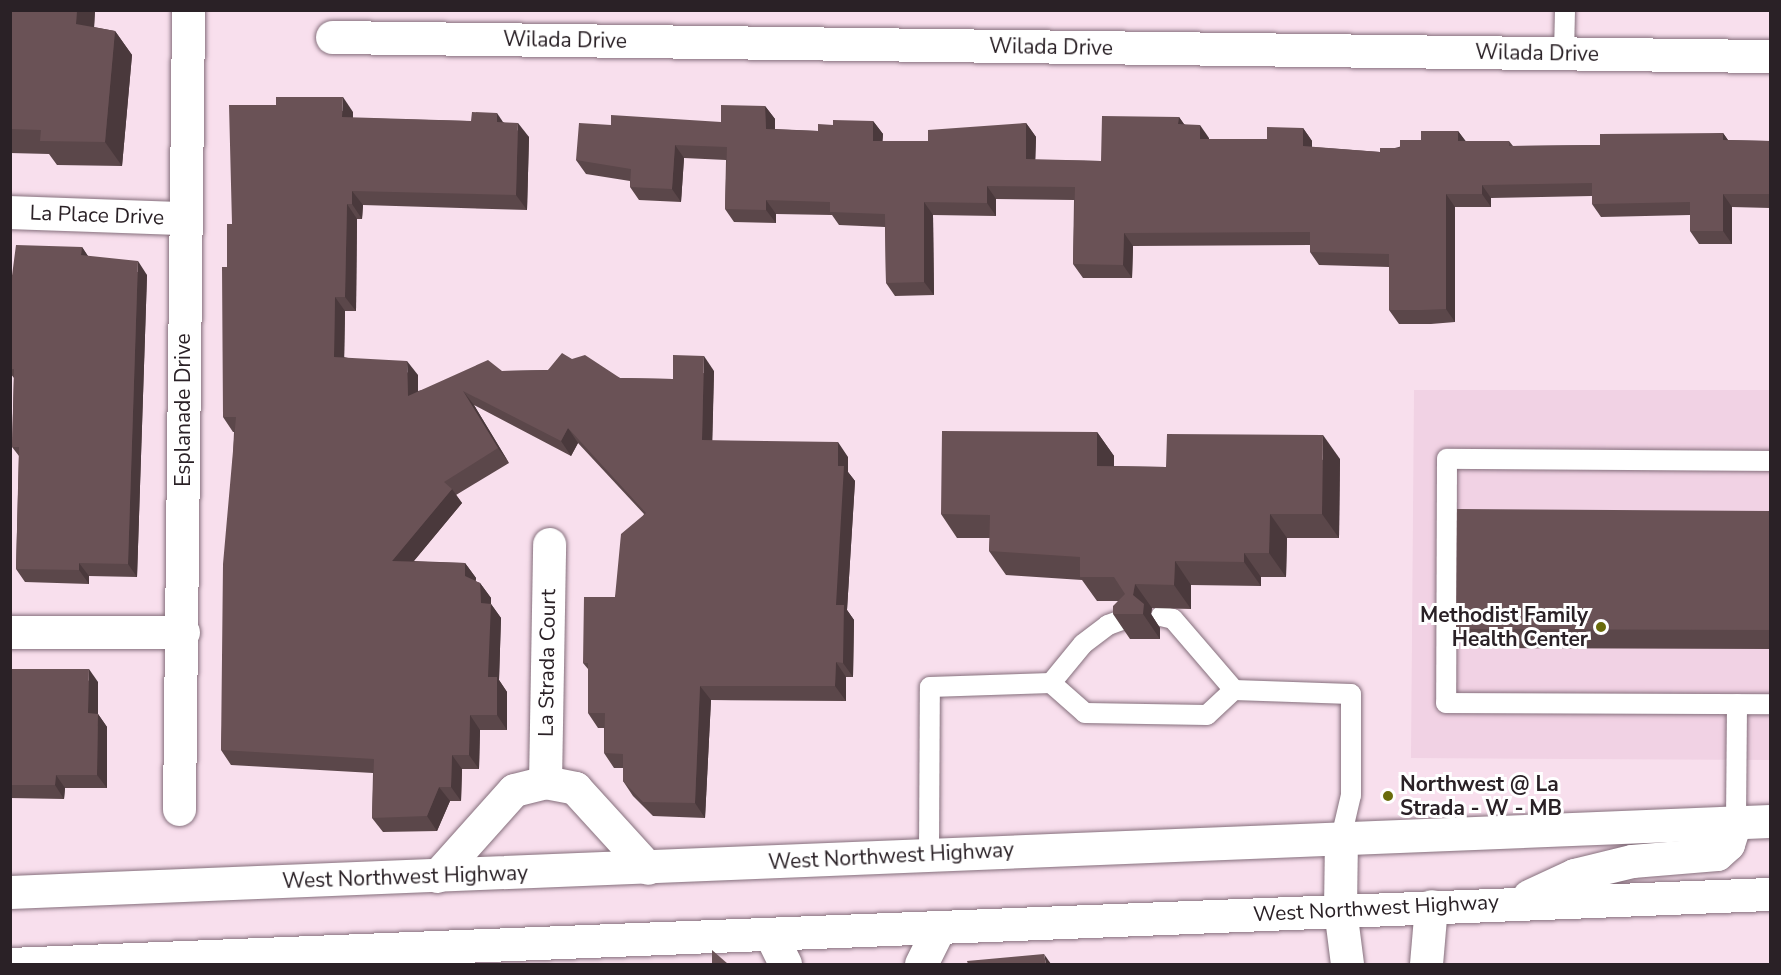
<!DOCTYPE html>
<style>
body{margin:0}
#map{position:relative;width:1781px;height:975px;overflow:hidden;background:#f8dfed;font-family:"Nunito Sans",sans-serif}
div>[style]{position:absolute}
.built>*{inset:0;background:#f1d2e4}
.roads{filter:drop-shadow(0 0 2px #856f7c) drop-shadow(0 0 2px #856f7c)}
.service>*{height:20px;margin:-10px;padding:0 10px;transform-origin:10px;border-radius:10px;background:#fff}
.minor>*{height:33px;margin:-16.5px;padding:0 16.5px;transform-origin:16.5px;border-radius:16.5px;background:#fff}
.primary>*{height:33px;margin:-16.5px;padding:0 16.5px;transform-origin:16.5px;border-radius:16.5px;background:#fff}
.wall>*{inset:0;background:#5b474a}
.shaded-wall>*{inset:0;background:#4a393c}
.building>*{inset:0;background:#6a5256}
.dots>*{width:16px;height:16px;translate:-50% -50%;box-sizing:border-box;border:3px solid #fff;border-radius:50%}
span{translate:-50% -50%;white-space:nowrap;text-align:center;line-height:1.15;-webkit-text-stroke:6px #fff;paint-order:stroke}
.street-label{font-size:21px;color:#2a2126}
.poi-label{font-size:21px;color:#2a2126;font-weight:700}
.right{translate:-100% -50%;text-align:right}
.left{translate:0 -50%;text-align:left}
.frame{position:absolute;inset:0;border:12px solid #2a2126;pointer-events:none}
</style>
<div id="map">
<div class="built">
<i style="clip-path:polygon(1414px 390px,1770px 390px,1770px 760px,1411px 758px)"></i>
</div>
<div class="roads">
<div class="service">
<i style="left:1564px;top:54px;width:44px;rotate:-88.7deg"></i>
<i style="left:1770px;top:461px;width:323px;rotate:-179.6deg"></i>
<i style="left:1447px;top:459px;width:244px;rotate:90.2deg"></i>
<i style="left:1446px;top:703px;width:324px;rotate:0.2deg"></i>
<i style="left:1161px;top:616px;width:12px;rotate:14deg"></i>
<i style="left:1173px;top:619px;width:94px;rotate:49.3deg"></i>
<i style="left:1051px;top:683px;width:50px;rotate:-50.6deg"></i>
<i style="left:1083px;top:644px;width:31px;rotate:-37deg"></i>
<i style="left:1108px;top:625px;width:23px;rotate:-20deg"></i>
<i style="left:1736px;top:820px;width:116px;rotate:-89.5deg"></i>
<i style="left:929px;top:853px;width:166px;rotate:-89.7deg"></i>
<i style="left:930px;top:687px;width:121px;rotate:-1.9deg"></i>
<i style="left:1051px;top:683px;width:45px;rotate:41.4deg"></i>
<i style="left:1085px;top:713px;width:122px;rotate:0.9deg"></i>
<i style="left:1207px;top:715px;width:37px;rotate:-43deg"></i>
<i style="left:1234px;top:690px;width:117px;rotate:2deg"></i>
<i style="left:1351px;top:694px;width:101px;rotate:90deg"></i>
<i style="left:1351px;top:795px;width:44px;rotate:103.1deg"></i>
</div>
<div class="minor">
<i style="left:332px;top:37px;width:1438px;rotate:0.76deg"></i>
<i style="left:10px;top:212px;width:174px;rotate:2deg"></i>
<i style="left:10px;top:632px;width:173px"></i>
<i style="left:545px;top:782px;width:238px;rotate:-89deg"></i>
<i style="left:179px;top:809px;width:799px;rotate:-89.35deg"></i>
<i style="left:437px;top:876px;width:115px;rotate:-48.2deg"></i>
<i style="left:514px;top:790px;width:32px;rotate:-14deg"></i>
<i style="left:545px;top:782px;width:31px;rotate:11deg"></i>
<i style="left:575px;top:788px;width:108px;rotate:47.6deg"></i>
<i style="left:1340px;top:909px;width:55px;rotate:82.7deg"></i>
<i style="left:771px;top:935px;width:32px;rotate:64deg"></i>
<i style="left:921px;top:964px;width:40px;rotate:-63.4deg"></i>
<i style="left:1426px;top:964px;width:58px;rotate:-85.1deg"></i>
</div>
<div class="primary">
<i style="left:10px;top:892px;width:1761px;rotate:-2.31deg"></i>
<i style="left:1529px;top:896px;width:50px;rotate:-25deg"></i>
<i style="left:1574px;top:875px;width:60px;rotate:-13.6deg"></i>
<i style="left:1632px;top:861px;width:85px;rotate:-4.7deg"></i>
<i style="left:1717px;top:854px;width:15px;rotate:-42deg"></i>
<i style="left:1728px;top:844px;width:25px;rotate:-72deg"></i>
<i style="left:1340px;top:909px;width:71px;rotate:-89.2deg"></i>
<i style="left:10px;top:964px;width:1761px;rotate:-2.28deg"></i>
</div>
</div>
<div class="wall">
<i style="clip-path:polygon(10px 10px,95px 10px,94px 27px,115px 31px,132px 55px,122px 166px,57px 165px,49px 154px,10px 153px)"></i>
<i style="clip-path:polygon(276px 105px,353px 112px,353px 118px,503px 122px,529px 137px,527px 210px,363px 205px,362px 219px,357px 219px,356px 311px,345px 311px,344px 357px,418px 375px,418px 391px,502px 371px,548px 370px,572px 359px,620px 378px,673px 379px,714px 371px,712px 441px,848px 457px,848px 472px,855px 481px,847px 610px,854px 620px,853px 677px,846px 677px,846px 701px,711px 700px,705px 818px,653px 816px,633px 796px,623px 781px,623px 768px,614px 768px,604px 753px,604px 728px,598px 728px,588px 713px,588px 669px,583px 663px,615px 597px,644px 514px,578px 443px,571px 456px,474px 405px,509px 463px,456px 495px,462px 503px,414px 561px,465px 563px,476px 578px,475px 581px,480px 583px,491px 598px,491px 604px,501px 618px,499px 680px,507px 692px,507px 730px,480px 730px,479px 769px,462px 769px,461px 801px,450px 801px,437px 831px,383px 832px,372px 818px,373px 773px,231px 765px,221px 750px,234px 432px,233px 432px,223px 417px,227px 267px,232px 224px)"></i>
<i style="clip-path:polygon(765px 106px,775px 119px,775px 129px,818px 131px,833px 125px,873px 121px,883px 134px,882px 141px,928px 141px,1026px 123px,1036px 137px,1035px 160px,1101px 161px,1179px 117px,1184px 124px,1209px 139px,1267px 139px,1303px 128px,1312px 141px,1312px 147px,1380px 152px,1458px 131px,1465px 141px,1509px 141px,1513px 146px,1600px 145px,1723px 133px,1728px 140px,1770px 141px,1770px 208px,1732px 207px,1732px 244px,1699px 244px,1690px 231px,1690px 215px,1601px 217px,1592px 204px,1592px 196px,1491px 198px,1491px 207px,1455px 207px,1455px 322px,1431px 324px,1399px 324px,1389px 310px,1389px 267px,1319px 265px,1310px 252px,1310px 245px,1133px 246px,1132px 278px,1083px 278px,1073px 264px,1074px 200px,996px 199px,996px 216px,933px 215px,934px 295px,895px 296px,886px 283px,885px 227px,839px 225px,832px 215px,776px 214px,776px 223px,734px 222px,725px 209px,726px 160px,684px 158px,681px 202px,639px 200px,630px 187px,630px 181px,586px 174px,576px 160px,611px 125px,721px 122px)"></i>
<i style="clip-path:polygon(82px 247px,88px 256px,147px 275px,137px 577px,89px 576px,89px 584px,25px 582px,16px 569px,19px 456px,12px 447px,14px 378px,10px 373px,10px 291px)"></i>
<i style="clip-path:polygon(1097px 432px,1114px 456px,1114px 466px,1166px 467px,1340px 459px,1339px 538px,1287px 538px,1286px 577px,1261px 577px,1261px 586px,1191px 585px,1191px 609px,1152px 608px,1151px 614px,1160px 628px,1160px 639px,1130px 639px,1113px 614px,1118px 601px,1097px 601px,1082px 580px,1006px 575px,989px 551px,990px 538px,957px 538px,941px 514px)"></i>
<i style="clip-path:polygon(1770px 511px,1770px 649px,1470px 648px,1456px 629px)"></i>
<i style="clip-path:polygon(10px 669px,98px 682px,98px 714px,107px 727px,107px 788px,65px 788px,64px 799px,10px 798px)"></i>
</div>
<div class="shaded-wall">
<i style="clip-path:polygon(77px 10px,95px 10px,93px 48px,76px 24px)"></i>
<i style="clip-path:polygon(115px 31px,132px 55px,122px 166px,105px 142px)"></i>
<i style="clip-path:polygon(343px 97px,353px 112px,353px 132px,342px 117px)"></i>
<i style="clip-path:polygon(765px 106px,775px 119px,775px 142px,766px 129px)"></i>
<i style="clip-path:polygon(497px 113px,507px 128px,497px 122px)"></i>
<i style="clip-path:polygon(1179px 117px,1188px 130px,1178px 124px)"></i>
<i style="clip-path:polygon(873px 121px,883px 134px,882px 155px,873px 141px)"></i>
<i style="clip-path:polygon(518px 123px,529px 137px,527px 210px,516px 195px)"></i>
<i style="clip-path:polygon(1026px 123px,1036px 137px,1035px 173px,1026px 159px)"></i>
<i style="clip-path:polygon(1200px 125px,1209px 138px,1209px 152px,1200px 139px)"></i>
<i style="clip-path:polygon(1303px 128px,1312px 141px,1312px 160px,1303px 146px)"></i>
<i style="clip-path:polygon(1458px 131px,1468px 144px,1458px 141px)"></i>
<i style="clip-path:polygon(1723px 133px,1732px 146px,1723px 140px)"></i>
<i style="clip-path:polygon(675px 145px,684px 158px,681px 202px,672px 189px)"></i>
<i style="clip-path:polygon(1482px 185px,1491px 198px,1491px 207px,1482px 194px)"></i>
<i style="clip-path:polygon(987px 186px,996px 199px,996px 216px,987px 203px)"></i>
<i style="clip-path:polygon(352px 191px,363px 205px,362px 219px,352px 204px)"></i>
<i style="clip-path:polygon(1446px 194px,1455px 207px,1455px 322px,1446px 309px)"></i>
<i style="clip-path:polygon(1723px 194px,1732px 207px,1732px 244px,1723px 231px)"></i>
<i style="clip-path:polygon(766px 200px,776px 214px,776px 223px,766px 210px)"></i>
<i style="clip-path:polygon(924px 202px,933px 215px,934px 295px,924px 282px)"></i>
<i style="clip-path:polygon(347px 204px,357px 219px,356px 311px,345px 297px)"></i>
<i style="clip-path:polygon(1124px 233px,1133px 246px,1132px 278px,1123px 265px)"></i>
<i style="clip-path:polygon(82px 247px,91px 261px,81px 255px)"></i>
<i style="clip-path:polygon(138px 261px,147px 275px,137px 577px,128px 564px)"></i>
<i style="clip-path:polygon(335px 297px,345px 311px,344px 371px,334px 357px)"></i>
<i style="clip-path:polygon(704px 356px,714px 371px,712px 455px,702px 440px)"></i>
<i style="clip-path:polygon(407px 361px,418px 375px,418px 411px,408px 396px)"></i>
<i style="clip-path:polygon(463px 391px,474px 405px,509px 463px,498px 448px)"></i>
<i style="clip-path:polygon(568px 428px,578px 443px,571px 456px,561px 441px)"></i>
<i style="clip-path:polygon(1097px 432px,1114px 456px,1114px 490px,1097px 466px)"></i>
<i style="clip-path:polygon(1323px 435px,1340px 459px,1339px 538px,1322px 514px)"></i>
<i style="clip-path:polygon(838px 442px,848px 457px,848px 472px,855px 481px,847px 610px,854px 620px,853px 677px,843px 663px,836px 605px)"></i>
<i style="clip-path:polygon(452px 489px,462px 503px,402px 575px,392px 561px)"></i>
<i style="clip-path:polygon(1270px 514px,1287px 538px,1286px 577px,1269px 553px)"></i>
<i style="clip-path:polygon(1244px 553px,1261px 577px,1261px 586px,1244px 562px)"></i>
<i style="clip-path:polygon(1175px 561px,1191px 585px,1191px 609px,1174px 585px)"></i>
<i style="clip-path:polygon(79px 563px,89px 576px,89px 584px,79px 570px)"></i>
<i style="clip-path:polygon(465px 563px,476px 578px,475px 591px,465px 576px)"></i>
<i style="clip-path:polygon(480px 583px,491px 598px,491px 604px,501px 618px,499px 680px,507px 692px,507px 730px,497px 715px,488px 677px,481px 603px)"></i>
<i style="clip-path:polygon(1135px 584px,1152px 608px,1151px 614px,1160px 628px,1160px 639px,1143px 614px,1133px 595px)"></i>
<i style="clip-path:polygon(836px 662px,846px 677px,846px 701px,835px 686px)"></i>
<i style="clip-path:polygon(89px 669px,98px 682px,98px 727px,88px 713px)"></i>
<i style="clip-path:polygon(700px 686px,711px 700px,705px 818px,695px 803px)"></i>
<i style="clip-path:polygon(98px 714px,107px 727px,107px 788px,97px 775px)"></i>
<i style="clip-path:polygon(470px 715px,480px 730px,479px 769px,469px 755px)"></i>
<i style="clip-path:polygon(452px 755px,462px 769px,461px 801px,451px 787px)"></i>
<i style="clip-path:polygon(56px 775px,65px 788px,64px 799px,55px 785px)"></i>
<i style="clip-path:polygon(439px 787px,450px 801px,437px 831px,427px 816px)"></i>
<i style="clip-path:polygon(1044px 954px,1051px 964px,1046px 964px)"></i>
</div>
<div class="building">
<i style="clip-path:polygon(10px 10px,77px 10px,76px 24px,115px 31px,105px 142px,40px 141px,41px 130px,10px 129px)"></i>
<i style="clip-path:polygon(276px 97px,343px 97px,342px 117px,471px 121px,472px 112px,497px 113px,497px 122px,518px 123px,516px 195px,352px 191px,352px 204px,347px 204px,345px 297px,335px 297px,334px 357px,407px 361px,408px 396px,488px 360px,502px 371px,548px 370px,562px 353px,572px 359px,585px 355px,620px 378px,673px 379px,673px 355px,704px 356px,702px 440px,838px 442px,838px 466px,844px 466px,836px 605px,844px 605px,843px 663px,836px 662px,835px 686px,700px 686px,695px 803px,643px 802px,623px 781px,623px 754px,604px 753px,605px 713px,588px 713px,588px 663px,583px 663px,584px 597px,615px 597px,621px 534px,646px 513px,568px 428px,561px 441px,463px 391px,498px 448px,444px 482px,452px 489px,392px 561px,465px 563px,465px 576px,480px 583px,481px 603px,491px 604px,488px 677px,497px 677px,497px 715px,470px 715px,469px 755px,452px 755px,451px 787px,439px 787px,427px 816px,372px 818px,374px 759px,221px 750px,223px 564px,236px 417px,223px 417px,222px 267px,227px 267px,227px 224px,232px 224px,229px 105px,276px 105px)"></i>
<i style="clip-path:polygon(721px 105px,765px 106px,766px 129px,818px 131px,818px 124px,833px 125px,833px 120px,873px 121px,873px 141px,928px 141px,928px 130px,1026px 123px,1026px 159px,1101px 161px,1102px 116px,1179px 117px,1178px 124px,1200px 125px,1200px 139px,1267px 139px,1267px 127px,1303px 128px,1303px 146px,1380px 152px,1380px 148px,1400px 148px,1400px 140px,1421px 140px,1421px 131px,1458px 131px,1458px 141px,1509px 141px,1509px 146px,1600px 145px,1600px 134px,1723px 133px,1723px 140px,1770px 141px,1770px 194px,1723px 194px,1723px 231px,1690px 231px,1690px 202px,1592px 204px,1592px 183px,1482px 185px,1482px 194px,1446px 194px,1446px 309px,1421px 310px,1389px 310px,1389px 254px,1310px 252px,1310px 232px,1124px 233px,1123px 265px,1073px 264px,1075px 187px,987px 186px,987px 203px,924px 202px,924px 282px,886px 283px,885px 214px,830px 212px,830px 202px,766px 200px,766px 210px,725px 209px,727px 147px,675px 145px,672px 189px,630px 187px,631px 169px,576px 160px,579px 123px,611px 125px,611px 115px,721px 122px)"></i>
<i style="clip-path:polygon(16px 245px,82px 247px,81px 255px,138px 261px,128px 564px,79px 563px,79px 570px,16px 569px,19px 447px,12px 447px,14px 369px,10px 369px,10px 291px)"></i>
<i style="clip-path:polygon(942px 431px,1097px 432px,1097px 466px,1166px 467px,1167px 434px,1323px 435px,1322px 514px,1270px 514px,1269px 553px,1244px 553px,1244px 562px,1175px 561px,1174px 585px,1135px 584px,1133px 595px,1144px 604px,1143px 614px,1113px 614px,1113px 606px,1125px 594px,1114px 577px,1080px 577px,1080px 557px,989px 551px,990px 515px,941px 514px)"></i>
<i style="clip-path:polygon(1457px 509px,1770px 511px,1770px 630px,1456px 629px)"></i>
<i style="clip-path:polygon(10px 669px,89px 669px,88px 713px,98px 714px,97px 775px,56px 775px,55px 785px,10px 785px)"></i>
<i style="clip-path:polygon(712px 950px,728px 964px,712px 964px)"></i>
<i style="clip-path:polygon(1044px 954px,1046px 964px,968px 964px,967px 961px)"></i>
</div>
<div class="dots">
<i style="left:1601px;top:627px;background:#6a6b0b"></i>
<i style="left:1388px;top:796px;background:#6a6b0b"></i>
</div>
<div class="street-label">
<span style="left:565px;top:40px;rotate:1deg">Wilada Drive</span>
<span style="left:1051px;top:47px;rotate:1deg">Wilada Drive</span>
<span style="left:1537px;top:53px;rotate:1deg">Wilada Drive</span>
<span style="left:97px;top:215px;rotate:2deg">La Place Drive</span>
<span style="left:183px;top:410px;rotate:-90deg">Esplanade Drive</span>
<span style="left:547px;top:663px;rotate:-89deg">La Strada Court</span>
<span style="left:891px;top:856px;rotate:-3deg">West Northwest Highway</span>
<span style="left:405px;top:877px;rotate:-2deg">West Northwest Highway</span>
<span style="left:1376px;top:908px;rotate:-3deg">West Northwest Highway</span>
</div>
<div class="poi-label">
<span class="right" style="left:1588px;top:627px">Methodist Family<br>Health Center</span>
<span class="left" style="left:1400px;top:796px">Northwest @ La<br>Strada - W - MB</span>
</div>
<div class="frame"></div>
</div>
